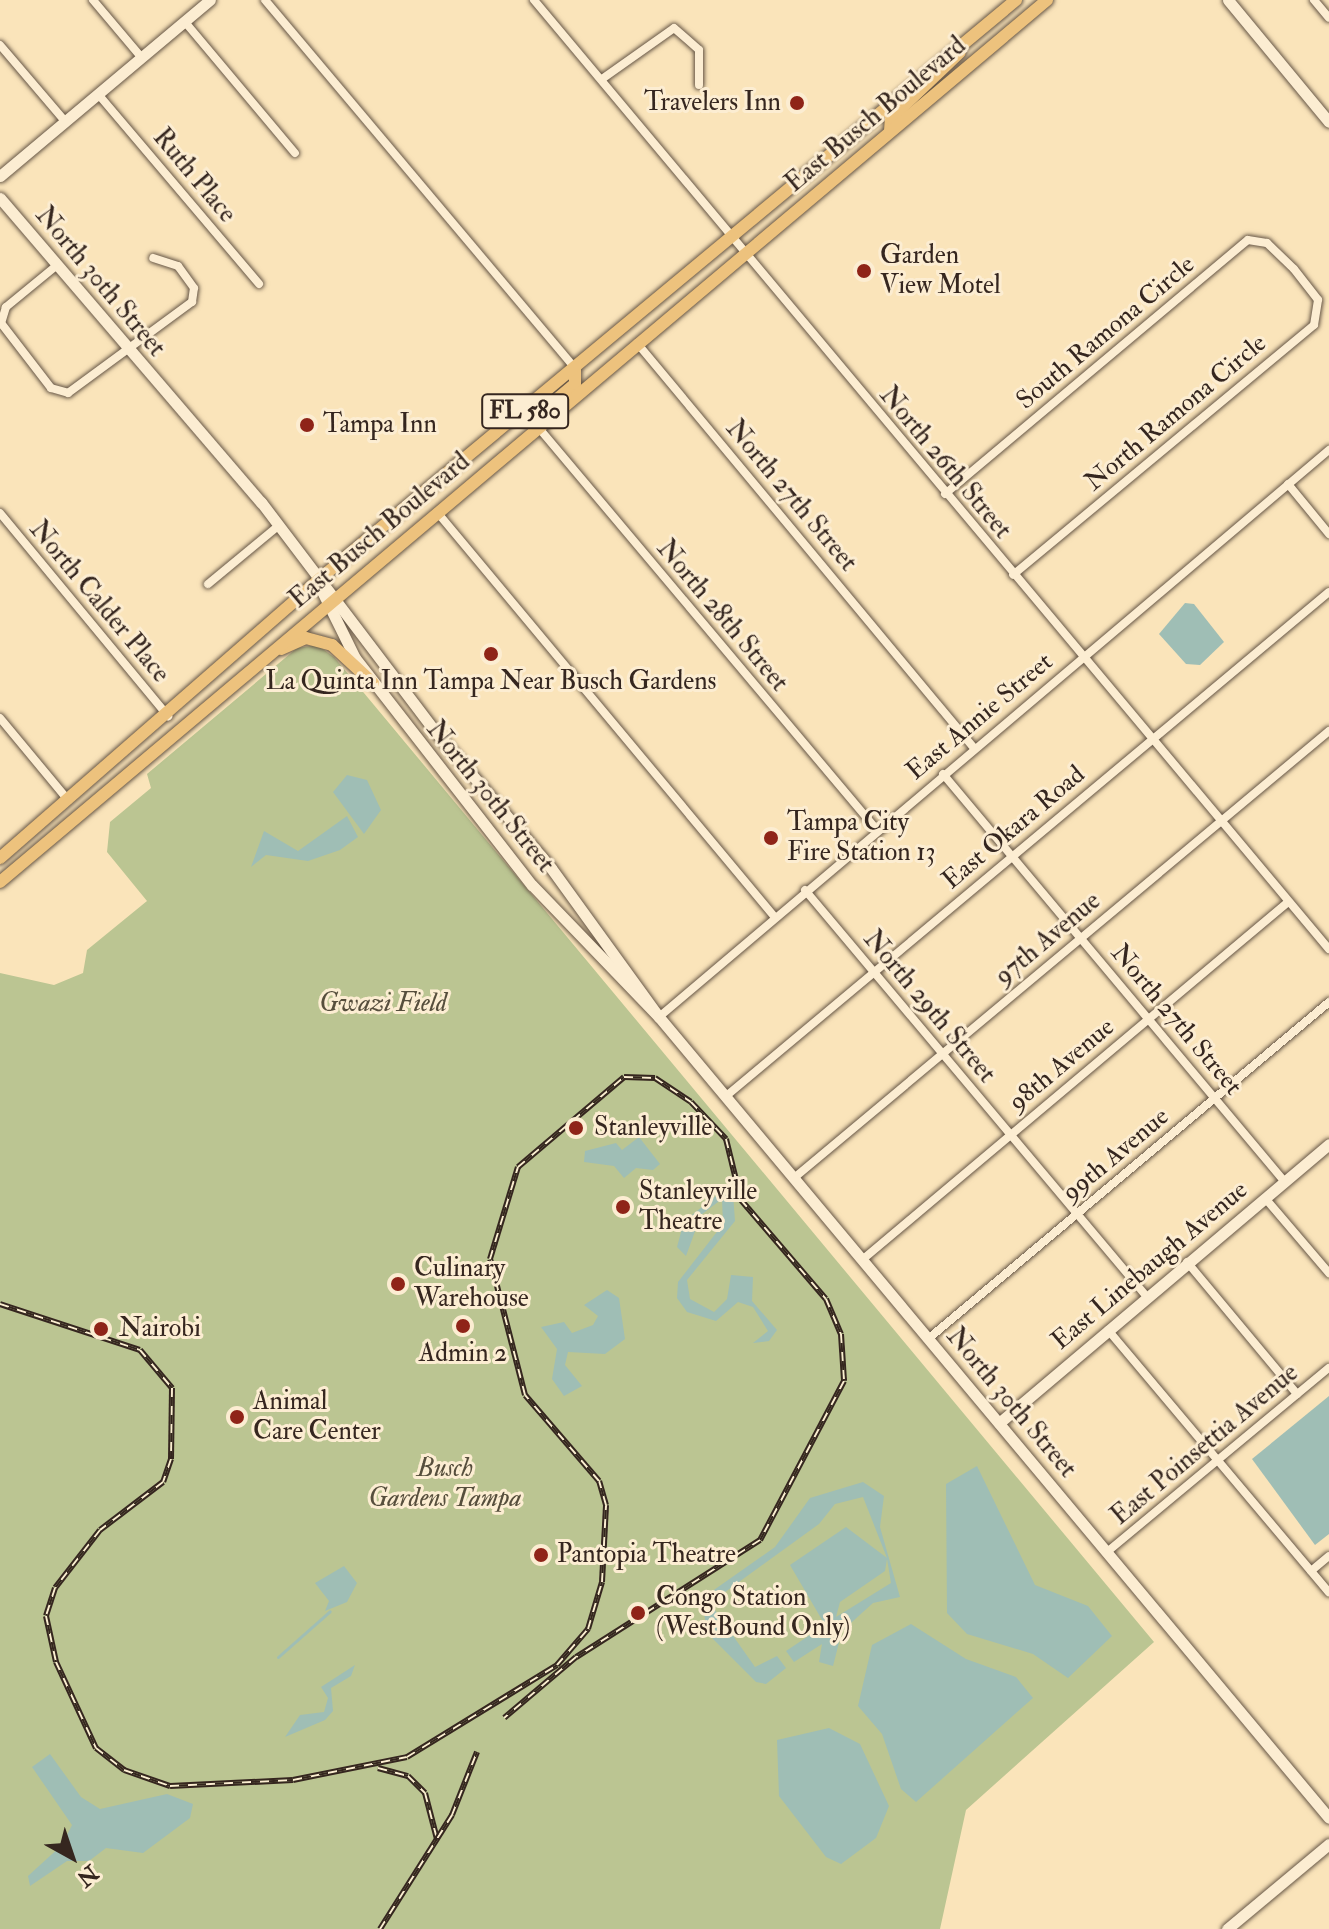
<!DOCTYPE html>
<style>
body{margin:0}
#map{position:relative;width:1329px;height:1929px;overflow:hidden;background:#fae4ba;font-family:"IM FELL Double Pica",serif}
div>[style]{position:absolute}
.green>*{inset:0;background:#bbc592}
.water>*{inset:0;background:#9fbeb5}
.stream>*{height:3px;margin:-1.5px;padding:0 1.5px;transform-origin:1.5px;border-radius:1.5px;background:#9fbeb5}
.roads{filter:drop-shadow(0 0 2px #665646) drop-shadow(0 0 2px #665646)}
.street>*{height:8px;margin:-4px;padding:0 4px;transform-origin:4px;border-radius:4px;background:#fcedd2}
.secondary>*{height:11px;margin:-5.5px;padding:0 5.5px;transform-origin:5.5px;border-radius:5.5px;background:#fcedd2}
.primary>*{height:12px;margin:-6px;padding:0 6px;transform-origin:6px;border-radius:6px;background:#edc27d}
.rail>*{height:6px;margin-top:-3px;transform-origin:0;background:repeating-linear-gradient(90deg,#fcedd2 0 9px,#35261f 0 18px);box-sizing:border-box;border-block:2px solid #35261f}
.dots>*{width:22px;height:22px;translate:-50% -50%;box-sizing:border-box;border:4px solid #fcedd2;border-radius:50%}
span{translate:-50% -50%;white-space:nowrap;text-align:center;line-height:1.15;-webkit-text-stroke:6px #fcedd2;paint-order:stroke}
.shield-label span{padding:2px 6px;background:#fcedd2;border:2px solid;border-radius:6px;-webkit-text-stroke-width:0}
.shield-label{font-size:24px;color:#35261f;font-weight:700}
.poi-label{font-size:26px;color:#35261f}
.right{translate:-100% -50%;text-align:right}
.left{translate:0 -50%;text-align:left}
.street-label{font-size:26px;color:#35261f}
.park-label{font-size:26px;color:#564e3c;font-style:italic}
.north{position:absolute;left:32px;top:1817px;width:80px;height:80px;-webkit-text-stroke:6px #fcedd2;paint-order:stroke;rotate:140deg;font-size:22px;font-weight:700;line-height:32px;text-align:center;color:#35261f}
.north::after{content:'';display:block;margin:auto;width:28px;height:36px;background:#35261f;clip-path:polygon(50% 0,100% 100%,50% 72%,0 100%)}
</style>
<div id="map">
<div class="green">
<i style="clip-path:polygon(317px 645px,334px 657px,1154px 1642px,966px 1810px,940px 1929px,0 1929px,0 973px,54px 985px,83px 973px,87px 950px,147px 901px,107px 852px,110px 822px,151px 788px,147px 774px,297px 648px)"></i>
</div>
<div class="water">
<i style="clip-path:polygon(1185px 603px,1194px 604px,1224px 642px,1200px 665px,1186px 664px,1159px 634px)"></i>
<i style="clip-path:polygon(347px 775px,367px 780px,381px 810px,364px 834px,333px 792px)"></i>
<i style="clip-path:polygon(347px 816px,358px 837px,340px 850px,308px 861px,266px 855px,251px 867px,264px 831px,298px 851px)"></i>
<i style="clip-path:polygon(639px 1137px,660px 1164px,653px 1170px,636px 1168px,624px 1178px,614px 1166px,584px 1162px,585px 1151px,616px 1143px,622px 1150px)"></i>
<i style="clip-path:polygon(725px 1189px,733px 1194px,735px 1221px,687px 1280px,690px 1299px,714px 1312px,727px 1299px,731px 1275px,753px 1277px,752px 1301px,777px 1330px,769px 1341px,753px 1343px,768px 1331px,753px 1307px,738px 1302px,716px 1321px,687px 1312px,677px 1298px,678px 1282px,723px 1224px,722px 1199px,701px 1215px,686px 1256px,677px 1247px,684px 1221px)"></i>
<i style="clip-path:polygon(607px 1290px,619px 1298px,625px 1339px,605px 1354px,568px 1352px,565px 1365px,582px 1386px,564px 1396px,552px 1379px,557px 1349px,541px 1327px,564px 1322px,572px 1333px,593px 1325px,598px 1316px,584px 1305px)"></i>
<i style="clip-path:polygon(1329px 1396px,1329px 1534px,1315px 1545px,1252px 1459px)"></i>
<i style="clip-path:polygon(977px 1466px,1035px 1585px,1088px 1606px,1112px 1636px,1068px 1678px,1033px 1654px,967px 1634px,947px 1613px,946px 1484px)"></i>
<i style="clip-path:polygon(evenodd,863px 1482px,884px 1496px,880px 1527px,900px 1597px,873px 1603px,842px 1631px,833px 1666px,819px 1662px,822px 1644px,794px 1662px,786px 1651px,825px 1625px,790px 1565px,846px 1527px,887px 1558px,863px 1497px,835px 1504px,819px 1524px,710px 1603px,755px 1667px,777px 1656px,786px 1668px,766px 1684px,756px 1682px,708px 1634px,701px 1599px,775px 1547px,810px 1498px,863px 1482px,887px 1559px,891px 1583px,836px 1617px,840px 1602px,885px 1571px,887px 1559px)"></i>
<i style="clip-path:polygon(344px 1566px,357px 1583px,347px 1602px,325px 1611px,329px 1601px,315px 1583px)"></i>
<i style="clip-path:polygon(911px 1624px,966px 1659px,1016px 1677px,1033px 1698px,916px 1802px,901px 1789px,882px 1734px,858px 1706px,872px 1645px)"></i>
<i style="clip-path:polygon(355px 1665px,351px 1676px,331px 1688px,333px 1711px,325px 1720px,285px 1737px,300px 1715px,324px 1712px,328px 1698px,321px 1687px)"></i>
<i style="clip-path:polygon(829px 1728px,860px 1744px,889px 1806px,876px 1838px,841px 1864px,826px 1857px,779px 1796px,777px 1740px)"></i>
<i style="clip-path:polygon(50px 1754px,81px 1797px,100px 1809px,167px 1794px,193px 1804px,190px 1818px,143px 1853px,106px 1848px,89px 1861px,67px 1861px,30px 1886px,28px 1876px,62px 1845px,72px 1825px,32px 1767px)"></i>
</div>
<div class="stream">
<i style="left:278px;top:1657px;width:69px;rotate:-41.5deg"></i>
</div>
<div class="roads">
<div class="street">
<i style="left:93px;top:0;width:76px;rotate:49.8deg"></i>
<i style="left:265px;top:0;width:481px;rotate:49.9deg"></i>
<i style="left:534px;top:0;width:1238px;rotate:50.05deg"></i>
<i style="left:1314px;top:0;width:23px;rotate:50deg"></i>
<i style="left:185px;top:22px;width:171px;rotate:50deg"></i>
<i style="left:0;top:45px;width:100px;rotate:49.5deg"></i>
<i style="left:602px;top:79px;width:88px;rotate:-35.3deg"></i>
<i style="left:674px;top:28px;width:33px;rotate:41deg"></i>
<i style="left:699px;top:50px;width:35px;rotate:90deg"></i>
<i style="left:98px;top:94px;width:249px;rotate:49.7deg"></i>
<i style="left:56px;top:266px;width:65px;rotate:140.6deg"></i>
<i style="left:6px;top:307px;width:17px;rotate:107deg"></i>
<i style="left:1px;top:323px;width:82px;rotate:52.4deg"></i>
<i style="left:51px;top:388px;width:18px;rotate:16deg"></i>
<i style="left:68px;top:393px;width:154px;rotate:-36.3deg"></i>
<i style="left:192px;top:302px;width:14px;rotate:-82deg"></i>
<i style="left:194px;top:288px;width:27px;rotate:-126deg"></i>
<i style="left:178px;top:266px;width:26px;rotate:-162deg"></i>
<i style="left:637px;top:343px;width:527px;rotate:50.24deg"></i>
<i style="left:538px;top:427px;width:527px;rotate:49.93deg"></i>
<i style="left:1288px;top:484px;width:65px;rotate:50.6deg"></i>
<i style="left:945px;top:494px;width:395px;rotate:-40deg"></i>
<i style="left:1248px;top:240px;width:19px;rotate:9deg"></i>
<i style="left:1267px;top:243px;width:37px;rotate:44deg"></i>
<i style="left:1294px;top:269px;width:39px;rotate:52deg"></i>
<i style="left:1318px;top:300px;width:25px;rotate:99deg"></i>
<i style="left:1314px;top:325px;width:391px;rotate:140.3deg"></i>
<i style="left:437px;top:512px;width:525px;rotate:50.18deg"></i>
<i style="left:0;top:513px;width:264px;rotate:50.4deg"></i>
<i style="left:208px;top:584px;width:89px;rotate:-39.6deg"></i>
<i style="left:0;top:718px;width:107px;rotate:50.3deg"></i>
<i style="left:943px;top:774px;width:531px;rotate:50.04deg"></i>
<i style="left:805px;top:890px;width:532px;rotate:49.96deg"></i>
<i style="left:659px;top:1017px;width:878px;rotate:-40.24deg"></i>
<i style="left:725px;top:1097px;width:787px;rotate:-39.9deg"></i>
<i style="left:794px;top:1178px;width:697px;rotate:-39.88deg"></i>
<i style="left:1265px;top:1198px;width:99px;rotate:49.5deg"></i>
<i style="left:862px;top:1260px;width:556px;rotate:-40.04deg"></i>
<i style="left:1187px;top:1262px;width:172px;rotate:50.2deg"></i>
<i style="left:1108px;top:1330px;width:343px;rotate:49.9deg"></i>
<i style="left:928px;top:1339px;width:524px;rotate:-40.04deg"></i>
<i style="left:1107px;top:1552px;width:288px;rotate:-39.7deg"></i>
<i style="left:1311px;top:1571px;width:23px;rotate:-40deg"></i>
</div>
<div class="secondary">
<i style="left:1228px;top:0;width:158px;rotate:50.4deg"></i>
<i style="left:0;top:176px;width:274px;rotate:-40deg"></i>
<i style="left:0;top:198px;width:401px;rotate:49.4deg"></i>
<i style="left:261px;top:502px;width:286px;rotate:52.8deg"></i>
<i style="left:434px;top:730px;width:181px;rotate:49.7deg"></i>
<i style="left:551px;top:868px;width:184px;rotate:54.1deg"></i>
<i style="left:317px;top:581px;width:86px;rotate:63.7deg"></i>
<i style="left:355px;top:658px;width:288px;rotate:52.1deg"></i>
<i style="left:532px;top:885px;width:183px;rotate:46.1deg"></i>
<i style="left:659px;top:1017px;width:1044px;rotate:50.09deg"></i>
<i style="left:999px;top:1423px;width:432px;rotate:-40.2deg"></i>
<i style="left:1227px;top:1929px;width:133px;rotate:-39.8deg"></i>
</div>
<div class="primary">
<i style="left:890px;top:131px;width:13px;rotate:-86deg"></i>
<i style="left:891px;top:118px;width:95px;rotate:-43.7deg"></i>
<i style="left:538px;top:427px;width:12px;rotate:-90deg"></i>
<i style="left:538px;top:415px;width:48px;rotate:-40deg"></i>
<i style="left:575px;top:384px;width:16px;rotate:-90deg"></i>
<i style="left:281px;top:649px;width:27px;rotate:-24deg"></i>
<i style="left:306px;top:638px;width:27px;rotate:15deg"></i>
<i style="left:332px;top:645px;width:56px;rotate:42.8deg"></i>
<i style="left:0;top:858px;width:421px;rotate:-41.1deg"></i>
<i style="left:317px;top:581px;width:909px;rotate:-39.73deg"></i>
<i style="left:0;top:882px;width:1369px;rotate:-40.11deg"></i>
</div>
</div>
<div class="rail">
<i style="left:0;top:1304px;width:147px;rotate:18.2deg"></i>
<i style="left:140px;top:1350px;width:50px;rotate:49.9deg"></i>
<i style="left:172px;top:1388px;width:71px;rotate:90.8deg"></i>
<i style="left:171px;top:1459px;width:24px;rotate:109deg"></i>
<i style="left:163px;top:1482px;width:79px;rotate:142.7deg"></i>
<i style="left:100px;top:1530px;width:73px;rotate:127.8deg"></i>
<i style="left:55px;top:1588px;width:29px;rotate:108deg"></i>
<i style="left:46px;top:1616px;width:47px;rotate:77.7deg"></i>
<i style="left:56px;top:1662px;width:95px;rotate:65.1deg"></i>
<i style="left:96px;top:1748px;width:36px;rotate:38deg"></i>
<i style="left:124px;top:1770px;width:49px;rotate:19.2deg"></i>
<i style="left:170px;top:1786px;width:123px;rotate:-2.8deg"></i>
<i style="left:293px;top:1780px;width:116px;rotate:-11.4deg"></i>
<i style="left:407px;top:1757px;width:176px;rotate:-31.5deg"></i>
<i style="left:557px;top:1665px;width:48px;rotate:-49.3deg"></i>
<i style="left:588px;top:1629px;width:49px;rotate:-73.4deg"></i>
<i style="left:602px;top:1582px;width:77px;rotate:-87deg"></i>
<i style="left:606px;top:1505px;width:25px;rotate:-106deg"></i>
<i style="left:599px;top:1481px;width:113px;rotate:-130.7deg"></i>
<i style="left:525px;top:1395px;width:140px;rotate:-104.4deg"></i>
<i style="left:490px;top:1259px;width:96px;rotate:-73.1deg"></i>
<i style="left:518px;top:1167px;width:139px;rotate:-40.3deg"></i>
<i style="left:624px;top:1077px;width:31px;rotate:2deg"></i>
<i style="left:655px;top:1078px;width:43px;rotate:33.7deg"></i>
<i style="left:691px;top:1102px;width:51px;rotate:46.6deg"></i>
<i style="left:726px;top:1139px;width:63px;rotate:76.2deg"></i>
<i style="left:741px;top:1200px;width:130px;rotate:49.4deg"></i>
<i style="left:826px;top:1299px;width:38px;rotate:67deg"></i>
<i style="left:841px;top:1334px;width:47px;rotate:86.3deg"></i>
<i style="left:844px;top:1381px;width:180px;rotate:117.8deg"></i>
<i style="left:760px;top:1540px;width:218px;rotate:147.5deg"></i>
<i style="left:576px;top:1657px;width:94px;rotate:139.7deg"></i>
<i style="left:378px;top:1768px;width:31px;rotate:15deg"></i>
<i style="left:408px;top:1776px;width:24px;rotate:45deg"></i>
<i style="left:425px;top:1793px;width:48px;rotate:75.4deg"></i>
<i style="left:380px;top:1929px;width:135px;rotate:-57.7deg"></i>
<i style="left:452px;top:1815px;width:68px;rotate:-68.4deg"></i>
</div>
<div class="dots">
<i style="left:797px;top:103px;background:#8f2418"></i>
<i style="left:864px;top:271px;background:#8f2418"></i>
<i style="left:307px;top:425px;background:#8f2418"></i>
<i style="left:491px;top:654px;background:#8f2418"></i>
<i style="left:771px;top:838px;background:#8f2418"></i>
<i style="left:576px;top:1128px;background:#8f2418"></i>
<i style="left:623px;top:1207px;background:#8f2418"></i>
<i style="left:398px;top:1284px;background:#8f2418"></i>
<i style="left:463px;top:1326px;background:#8f2418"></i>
<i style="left:101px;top:1329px;background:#8f2418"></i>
<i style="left:237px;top:1417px;background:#8f2418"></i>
<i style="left:541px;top:1555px;background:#8f2418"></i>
<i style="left:638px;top:1613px;background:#8f2418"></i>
</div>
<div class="shield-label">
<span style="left:525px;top:411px">FL 580</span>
</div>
<div class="poi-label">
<span class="right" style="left:781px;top:103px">Travelers Inn</span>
<span class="left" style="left:880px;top:271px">Garden<br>View Motel</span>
<span class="left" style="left:323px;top:425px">Tampa Inn</span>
<span style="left:491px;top:682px">La Quinta Inn Tampa Near Busch Gardens</span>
<span class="left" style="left:787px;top:838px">Tampa City<br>Fire Station 13</span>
<span class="left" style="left:594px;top:1128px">Stanleyville</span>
<span class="left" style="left:639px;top:1207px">Stanleyville<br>Theatre</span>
<span class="left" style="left:414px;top:1284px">Culinary<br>Warehouse</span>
<span class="left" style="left:119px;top:1329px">Nairobi</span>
<span style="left:463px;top:1354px">Admin 2</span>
<span class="left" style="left:253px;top:1417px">Animal<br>Care Center</span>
<span class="left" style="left:557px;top:1555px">Pantopia Theatre</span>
<span class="left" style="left:656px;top:1613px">Congo Station<br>(WestBound Only)</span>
</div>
<div class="street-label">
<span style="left:876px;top:115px;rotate:-40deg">East Busch Boulevard</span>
<span style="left:194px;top:176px;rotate:50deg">Ruth Place</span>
<span style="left:100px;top:282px;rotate:50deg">North 30th Street</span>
<span style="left:1106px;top:333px;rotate:-40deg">South Ramona Circle</span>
<span style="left:1176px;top:413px;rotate:-40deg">North Ramona Circle</span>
<span style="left:945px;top:463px;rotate:50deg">North 26th Street</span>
<span style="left:791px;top:496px;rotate:50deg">North 27th Street</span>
<span style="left:380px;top:531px;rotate:-40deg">East Busch Boulevard</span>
<span style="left:99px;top:602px;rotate:50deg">North Calder Place</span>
<span style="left:722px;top:616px;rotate:50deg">North 28th Street</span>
<span style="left:980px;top:717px;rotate:-40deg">East Annie Street</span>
<span style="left:490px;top:797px;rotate:51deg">North 30th Street</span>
<span style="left:1014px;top:828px;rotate:-40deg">East Okara Road</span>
<span style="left:1048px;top:939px;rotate:-40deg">97th Avenue</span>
<span style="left:929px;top:1007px;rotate:50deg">North 29th Street</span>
<span style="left:1176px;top:1020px;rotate:50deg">North 27th Street</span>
<span style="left:1062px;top:1065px;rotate:-40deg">98th Avenue</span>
<span style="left:1116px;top:1155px;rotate:-40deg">99th Avenue</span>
<span style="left:1150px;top:1266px;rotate:-40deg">East Linebaugh Avenue</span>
<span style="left:1011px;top:1403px;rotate:50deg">North 30th Street</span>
<span style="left:1205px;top:1445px;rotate:-40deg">East Poinsettia Avenue</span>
</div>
<div class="park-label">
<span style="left:383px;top:1004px">Gwazi Field</span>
<span style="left:445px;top:1484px">Busch<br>Gardens Tampa</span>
</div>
<div class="north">N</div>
</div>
